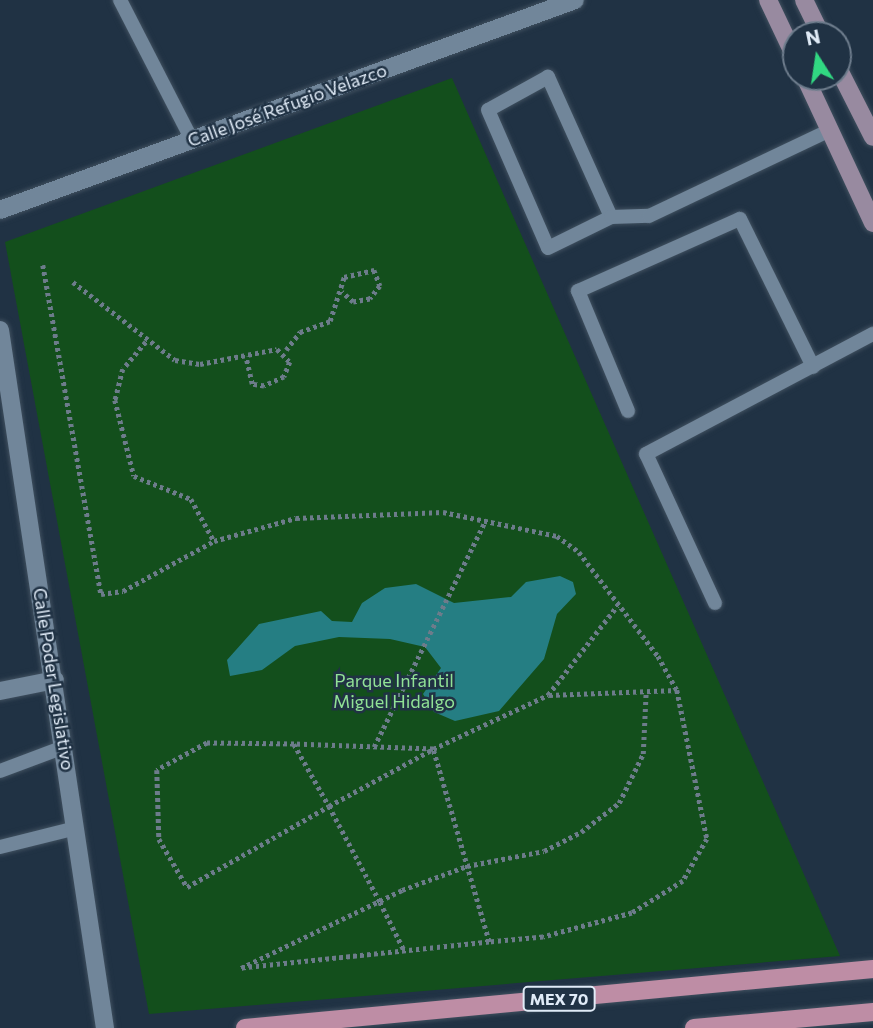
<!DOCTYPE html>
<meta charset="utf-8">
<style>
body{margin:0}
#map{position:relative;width:873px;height:1028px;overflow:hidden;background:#203244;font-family:Commissioner,sans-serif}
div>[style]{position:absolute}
.green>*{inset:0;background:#134f1c}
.water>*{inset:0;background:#257e83}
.path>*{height:4.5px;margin-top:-2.25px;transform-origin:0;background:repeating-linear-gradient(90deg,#6d7c8b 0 3.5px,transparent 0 7px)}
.roads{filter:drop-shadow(0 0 2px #40505f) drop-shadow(0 0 2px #40505f)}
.service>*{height:14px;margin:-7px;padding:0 7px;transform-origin:7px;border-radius:7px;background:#71869a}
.minor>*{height:18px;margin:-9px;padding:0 9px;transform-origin:9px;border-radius:9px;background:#71869a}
.secondary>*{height:18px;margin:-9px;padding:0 9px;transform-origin:9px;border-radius:9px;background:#988aa0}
.primary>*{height:18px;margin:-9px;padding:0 9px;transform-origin:9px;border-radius:9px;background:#be8da5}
span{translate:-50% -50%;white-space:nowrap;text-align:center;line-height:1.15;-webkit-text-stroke:5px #203244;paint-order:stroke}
.shield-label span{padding:2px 5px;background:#203244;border:2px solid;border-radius:5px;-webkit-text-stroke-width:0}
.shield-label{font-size:16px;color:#e0ebf7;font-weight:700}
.street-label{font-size:18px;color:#e0ebf7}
.park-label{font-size:18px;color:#91e296}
.north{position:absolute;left:782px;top:21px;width:70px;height:70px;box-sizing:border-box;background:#203244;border:2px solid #6d7c8c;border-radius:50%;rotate:348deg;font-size:19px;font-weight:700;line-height:28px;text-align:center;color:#e0ebf7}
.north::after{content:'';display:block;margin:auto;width:24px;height:32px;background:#31d882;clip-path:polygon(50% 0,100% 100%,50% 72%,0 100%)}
</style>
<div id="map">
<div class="green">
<i style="clip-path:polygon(452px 78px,840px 956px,149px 1014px,5px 242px)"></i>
</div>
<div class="water">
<i style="clip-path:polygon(560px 576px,573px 582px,576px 594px,557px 614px,544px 659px,499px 711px,455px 721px,434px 712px,423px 694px,441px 668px,425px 647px,390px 639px,339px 637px,295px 646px,262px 670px,230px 676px,227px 660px,259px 624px,321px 611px,332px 621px,352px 622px,362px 603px,385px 588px,416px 584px,454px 603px,511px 597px,526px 582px)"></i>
</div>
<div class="path">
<i style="left:43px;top:265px;width:334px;rotate:80deg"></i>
<i style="left:101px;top:594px;width:22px;rotate:-8deg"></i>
<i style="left:123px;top:591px;width:104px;rotate:-28.8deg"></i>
<i style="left:214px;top:541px;width:85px;rotate:-15.7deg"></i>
<i style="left:296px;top:518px;width:147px;rotate:-2.3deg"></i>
<i style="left:443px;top:512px;width:116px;rotate:11.9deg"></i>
<i style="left:557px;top:536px;width:27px;rotate:36deg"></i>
<i style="left:579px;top:552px;width:131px;rotate:52.8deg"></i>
<i style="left:658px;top:656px;width:39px;rotate:61deg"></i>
<i style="left:677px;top:690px;width:152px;rotate:78.6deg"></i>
<i style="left:707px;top:839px;width:48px;rotate:119.7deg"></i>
<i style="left:683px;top:881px;width:60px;rotate:147.9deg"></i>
<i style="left:632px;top:913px;width:92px;rotate:164.9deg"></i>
<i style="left:543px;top:937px;width:54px;rotate:174.7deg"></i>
<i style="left:489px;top:942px;width:201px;rotate:-106.2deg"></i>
<i style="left:433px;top:749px;width:127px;rotate:-25.2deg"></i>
<i style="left:548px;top:695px;width:113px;rotate:-52.2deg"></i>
<i style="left:73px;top:282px;width:128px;rotate:37.4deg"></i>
<i style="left:175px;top:360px;width:25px;rotate:9deg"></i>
<i style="left:200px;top:364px;width:78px;rotate:-11deg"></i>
<i style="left:277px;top:349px;width:18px;rotate:45deg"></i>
<i style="left:290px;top:362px;width:16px;rotate:112deg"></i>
<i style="left:284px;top:377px;width:22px;rotate:156deg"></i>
<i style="left:264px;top:386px;width:12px;rotate:-171deg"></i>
<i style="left:252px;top:384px;width:28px;rotate:-103deg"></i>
<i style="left:146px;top:342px;width:35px;rotate:130deg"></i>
<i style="left:123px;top:369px;width:32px;rotate:104deg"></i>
<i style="left:115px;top:400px;width:78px;rotate:76deg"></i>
<i style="left:134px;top:476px;width:61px;rotate:22deg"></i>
<i style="left:191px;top:499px;width:48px;rotate:61.3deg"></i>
<i style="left:286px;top:350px;width:23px;rotate:-52deg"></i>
<i style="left:300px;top:332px;width:32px;rotate:-20deg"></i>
<i style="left:330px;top:321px;width:46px;rotate:-72.3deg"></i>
<i style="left:344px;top:277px;width:31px;rotate:-13deg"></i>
<i style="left:374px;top:270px;width:17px;rotate:69deg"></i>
<i style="left:380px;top:286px;width:16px;rotate:128deg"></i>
<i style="left:370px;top:299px;width:17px;rotate:170deg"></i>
<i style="left:353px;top:302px;width:15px;rotate:-138deg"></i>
<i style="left:549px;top:695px;width:128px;rotate:-2.2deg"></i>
<i style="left:294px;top:744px;width:87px;rotate:-179.3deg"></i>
<i style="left:207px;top:743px;width:57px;rotate:151.6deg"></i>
<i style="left:157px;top:770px;width:69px;rotate:88.3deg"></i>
<i style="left:159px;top:839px;width:56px;rotate:59.7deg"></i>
<i style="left:187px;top:887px;width:163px;rotate:-29.7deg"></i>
<i style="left:329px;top:806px;width:119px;rotate:-28.7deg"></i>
<i style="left:433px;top:749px;width:139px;rotate:-177.9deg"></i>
<i style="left:294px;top:744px;width:71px;rotate:60.6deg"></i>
<i style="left:329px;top:806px;width:109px;rotate:62deg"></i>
<i style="left:380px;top:902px;width:54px;rotate:63.4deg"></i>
<i style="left:374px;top:747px;width:252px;rotate:-63.8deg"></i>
<i style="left:489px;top:942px;width:249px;rotate:174deg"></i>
<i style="left:241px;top:968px;width:179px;rotate:-25.8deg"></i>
<i style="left:402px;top:890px;width:69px;rotate:-20.3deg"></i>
<i style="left:467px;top:866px;width:78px;rotate:-11deg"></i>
<i style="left:544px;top:851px;width:42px;rotate:-27.2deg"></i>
<i style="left:581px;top:832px;width:48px;rotate:-37.3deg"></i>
<i style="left:619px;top:803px;width:55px;rotate:-63.9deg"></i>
<i style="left:643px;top:754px;width:63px;rotate:-87.3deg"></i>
</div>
<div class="roads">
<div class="service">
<i style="left:120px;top:0;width:157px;rotate:62.8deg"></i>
<i style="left:611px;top:217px;width:154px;rotate:-114.2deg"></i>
<i style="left:548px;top:77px;width:68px;rotate:151.2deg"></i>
<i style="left:488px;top:110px;width:150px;rotate:66.5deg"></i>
<i style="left:548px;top:248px;width:70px;rotate:-26.2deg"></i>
<i style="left:611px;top:217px;width:38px;rotate:-2deg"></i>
<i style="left:649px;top:216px;width:200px;rotate:-25.4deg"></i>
<i style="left:628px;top:411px;width:130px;rotate:-112.6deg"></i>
<i style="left:578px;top:291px;width:177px;rotate:-24deg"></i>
<i style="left:740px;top:219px;width:165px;rotate:63.7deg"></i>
<i style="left:715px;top:603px;width:164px;rotate:-114.8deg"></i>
<i style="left:646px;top:454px;width:257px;rotate:-27.9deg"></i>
<i style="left:0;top:771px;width:68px;rotate:-20.6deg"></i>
<i style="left:0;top:847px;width:78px;rotate:-14deg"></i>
</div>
<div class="minor">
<i style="left:0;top:210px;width:612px;rotate:-20.06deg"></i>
<i style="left:0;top:330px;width:706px;rotate:81.45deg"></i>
<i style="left:0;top:691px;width:56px;rotate:-11.3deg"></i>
</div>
<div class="secondary">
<i style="left:768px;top:0;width:65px;rotate:64.6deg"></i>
<i style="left:804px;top:0;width:39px;rotate:64deg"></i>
<i style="left:838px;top:68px;width:77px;rotate:63.1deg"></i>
<i style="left:805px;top:77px;width:161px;rotate:65deg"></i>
</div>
<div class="primary">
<i style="left:245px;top:1028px;width:631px;rotate:-5.37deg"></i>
<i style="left:694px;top:1028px;width:180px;rotate:-5.1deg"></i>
</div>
</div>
<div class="shield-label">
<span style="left:559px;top:999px">MEX 70</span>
</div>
<div class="street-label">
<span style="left:287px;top:105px;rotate:-20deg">Calle José Refugio Velazco</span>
<span style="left:54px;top:679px;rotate:81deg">Calle Poder Legislativo</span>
</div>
<div class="park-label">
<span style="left:394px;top:691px">Parque Infantil<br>Miguel Hidalgo</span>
</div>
<div class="north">N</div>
</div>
